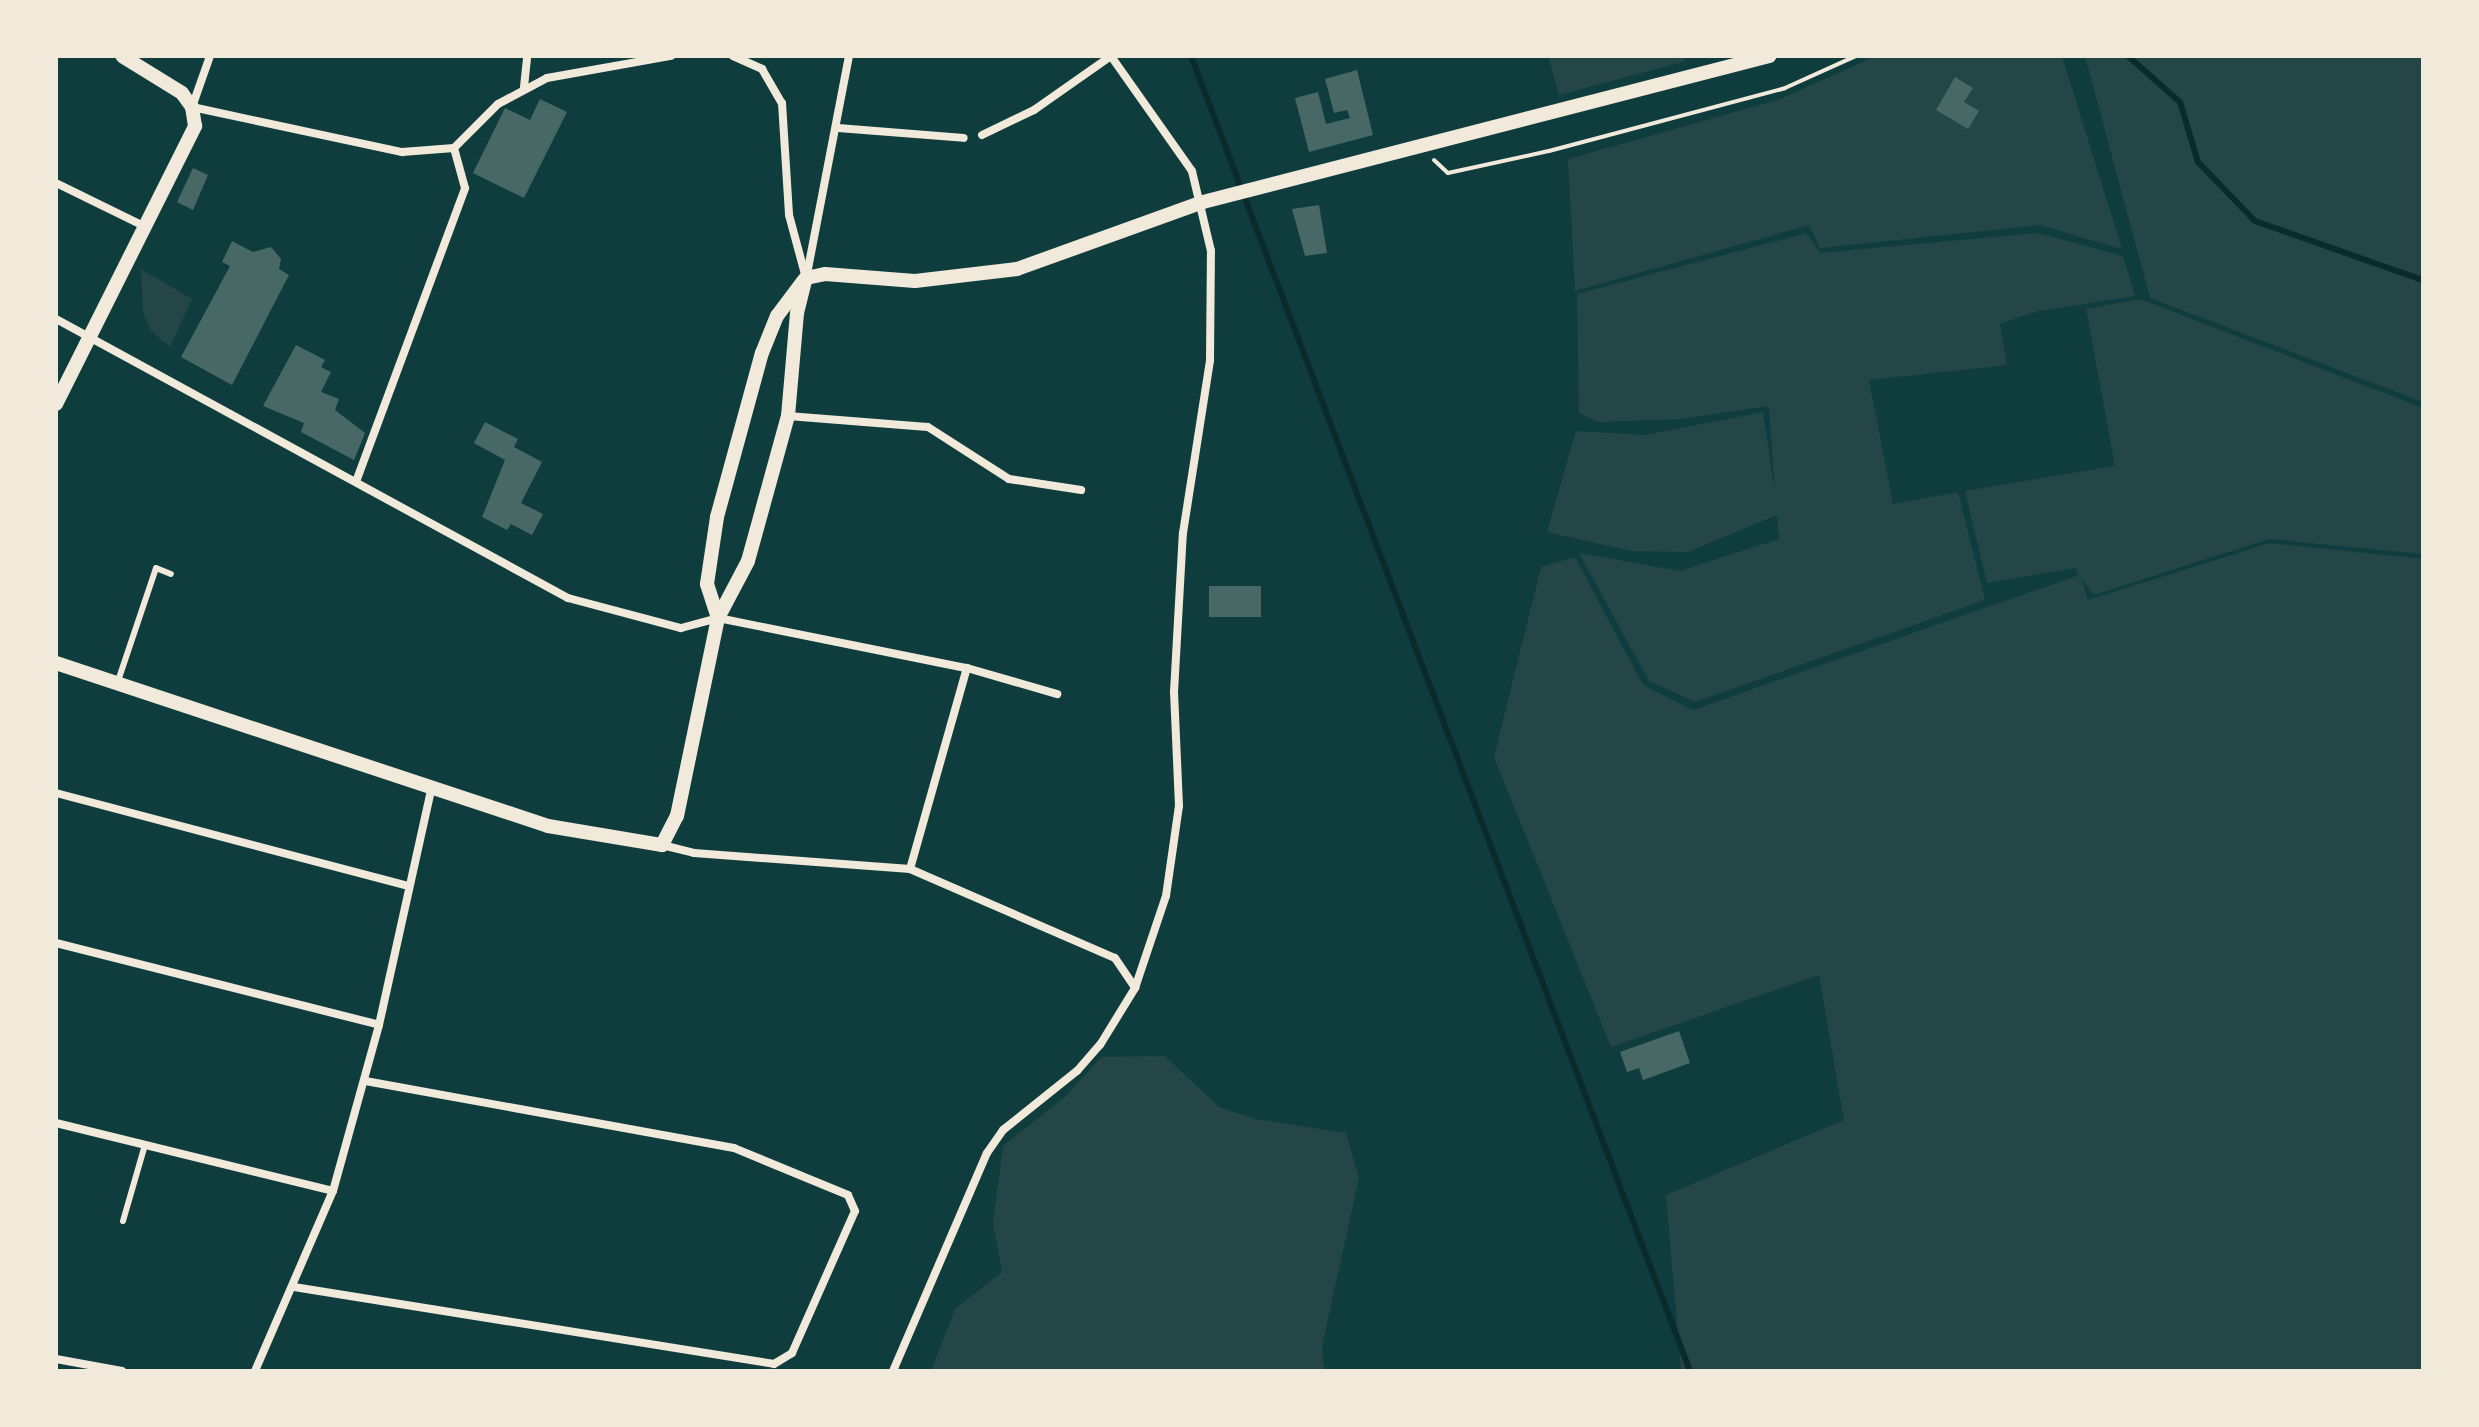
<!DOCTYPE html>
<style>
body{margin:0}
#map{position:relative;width:2479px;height:1427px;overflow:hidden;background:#0f3d3e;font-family:"Playfair Display",serif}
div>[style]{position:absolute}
.green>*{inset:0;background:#244646}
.stream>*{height:6px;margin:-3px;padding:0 3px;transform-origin:3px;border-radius:3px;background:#0a2a2b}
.building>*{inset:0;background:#486865}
.path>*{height:4px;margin:-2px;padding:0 2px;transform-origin:2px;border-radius:2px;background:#f1e9da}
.service>*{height:6px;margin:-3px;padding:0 3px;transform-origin:3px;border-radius:3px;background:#f1e9da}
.minor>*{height:8px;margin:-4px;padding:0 4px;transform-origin:4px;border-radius:4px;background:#f1e9da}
.tertiary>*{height:14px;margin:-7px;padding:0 7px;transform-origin:7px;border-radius:7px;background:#f1e9da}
span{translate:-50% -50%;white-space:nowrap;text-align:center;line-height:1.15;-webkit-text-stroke:8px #f1e9da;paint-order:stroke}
.frame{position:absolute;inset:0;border:58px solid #f1e9da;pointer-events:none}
</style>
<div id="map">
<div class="green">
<i style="clip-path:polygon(1548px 56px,1686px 56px,1683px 62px,1559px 95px)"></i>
<i style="clip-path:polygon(1876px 56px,2062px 56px,2122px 249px,2040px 225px,1820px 248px,1809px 225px,1575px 291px,1568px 159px,1778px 100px)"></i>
<i style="clip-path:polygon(2085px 56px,2423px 56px,2423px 402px,2150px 298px)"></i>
<i style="clip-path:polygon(1807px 233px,1820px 253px,2038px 233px,2123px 256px,2135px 296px,2038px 311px,2000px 324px,2007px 365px,1869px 380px,1893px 504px,1958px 492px,1985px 600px,1695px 702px,1649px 681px,1579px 553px,1680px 571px,1779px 539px,1777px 515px,1688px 552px,1631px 551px,1547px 532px,1576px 431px,1645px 435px,1763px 412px,1775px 493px,1769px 406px,1679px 419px,1598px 422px,1579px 413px,1577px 294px)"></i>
<i style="clip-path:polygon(141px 269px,192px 299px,170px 347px,150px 330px,143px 313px)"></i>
<i style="clip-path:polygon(2140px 299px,2423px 408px,2423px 554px,2269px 539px,2094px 595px,2081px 578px,2088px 600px,2270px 543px,2423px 559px,2423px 1371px,1681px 1371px,1666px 1195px,1844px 1120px,1819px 975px,1611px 1047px,1494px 757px,1541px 567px,1575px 557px,1643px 685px,1693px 710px,2079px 575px,2075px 568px,1987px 583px,1965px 491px,2115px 466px,2086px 309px)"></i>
<i style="clip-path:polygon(1165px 1056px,1219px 1107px,1256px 1119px,1346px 1133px,1359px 1178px,1322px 1346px,1324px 1371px,931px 1371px,955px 1309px,1002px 1272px,993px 1223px,1003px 1146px,1066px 1096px,1101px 1057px)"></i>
</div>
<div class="stream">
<i style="left:1191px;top:56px;width:1406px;rotate:69.22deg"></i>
<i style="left:2128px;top:56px;width:69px;rotate:41.5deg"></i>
<i style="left:2180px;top:102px;width:63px;rotate:73.3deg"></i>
<i style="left:2198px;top:162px;width:82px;rotate:46deg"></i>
<i style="left:2255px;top:221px;width:178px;rotate:19.4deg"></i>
</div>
<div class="building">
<i style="clip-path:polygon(1357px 70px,1373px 135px,1309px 152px,1295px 98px,1318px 92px,1326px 124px,1350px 118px,1347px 110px,1334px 113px,1325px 79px)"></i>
<i style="clip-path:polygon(1955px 77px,1973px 88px,1964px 102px,1979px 111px,1968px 129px,1936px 110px)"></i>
<i style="clip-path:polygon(540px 99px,567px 112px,524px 198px,473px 173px,505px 108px,530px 120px)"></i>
<i style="clip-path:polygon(193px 168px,208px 175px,193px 210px,177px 202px)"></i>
<i style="clip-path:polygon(1319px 205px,1327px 253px,1305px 256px,1292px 209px)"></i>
<i style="clip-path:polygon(232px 241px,253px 252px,271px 247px,281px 259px,279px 269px,289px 275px,232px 385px,181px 357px,230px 266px,222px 262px)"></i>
<i style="clip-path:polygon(296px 345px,325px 360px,321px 367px,331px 372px,321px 392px,339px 399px,335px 410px,365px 433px,354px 460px,301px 432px,304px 423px,263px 406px)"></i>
<i style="clip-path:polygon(485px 422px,518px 439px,514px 447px,542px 462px,521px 503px,543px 514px,532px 535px,511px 524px,507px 530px,482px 517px,505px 460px,474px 443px)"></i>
<i style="clip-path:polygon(1209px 586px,1261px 586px,1261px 617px,1209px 617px)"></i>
<i style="clip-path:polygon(1679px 1031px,1690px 1063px,1643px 1080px,1639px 1068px,1627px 1072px,1620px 1052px)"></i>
</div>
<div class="path">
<i style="left:1434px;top:160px;width:19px;rotate:43deg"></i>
<i style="left:1448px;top:173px;width:103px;rotate:-12.3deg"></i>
<i style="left:1549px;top:151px;width:244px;rotate:-14.9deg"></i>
<i style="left:1785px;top:88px;width:78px;rotate:-24.3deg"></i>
</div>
<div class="service">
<i style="left:117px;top:684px;width:122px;rotate:-71.4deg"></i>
<i style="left:156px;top:568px;width:16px;rotate:22deg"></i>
<i style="left:123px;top:1221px;width:79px;rotate:-73.9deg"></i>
</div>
<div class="minor">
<i style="left:210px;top:56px;width:54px;rotate:109.4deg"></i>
<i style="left:192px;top:107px;width:215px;rotate:12.1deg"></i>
<i style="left:402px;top:152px;width:52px;rotate:-4.4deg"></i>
<i style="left:454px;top:148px;width:62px;rotate:-45deg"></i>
<i style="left:498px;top:104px;width:55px;rotate:-28deg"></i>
<i style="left:547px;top:78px;width:126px;rotate:-10.1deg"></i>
<i style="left:733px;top:56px;width:32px;rotate:24deg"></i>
<i style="left:762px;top:69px;width:39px;rotate:60deg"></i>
<i style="left:782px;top:103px;width:112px;rotate:86.4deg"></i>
<i style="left:789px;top:215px;width:65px;rotate:74.9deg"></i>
<i style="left:524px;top:87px;width:31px;rotate:-84deg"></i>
<i style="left:838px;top:128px;width:126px;rotate:4.5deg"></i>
<i style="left:982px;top:135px;width:58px;rotate:-25.7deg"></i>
<i style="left:1034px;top:110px;width:94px;rotate:-35deg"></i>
<i style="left:56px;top:183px;width:100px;rotate:26.1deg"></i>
<i style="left:807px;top:274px;width:222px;rotate:-79.1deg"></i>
<i style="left:56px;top:319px;width:583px;rotate:28.59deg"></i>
<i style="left:568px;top:598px;width:117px;rotate:14.9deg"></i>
<i style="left:681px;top:628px;width:38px;rotate:-15deg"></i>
<i style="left:718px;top:618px;width:254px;rotate:11.4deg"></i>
<i style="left:967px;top:668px;width:94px;rotate:16.1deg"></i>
<i style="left:788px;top:416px;width:140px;rotate:4.5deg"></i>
<i style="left:928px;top:427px;width:96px;rotate:32.7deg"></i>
<i style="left:1009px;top:479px;width:73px;rotate:8.7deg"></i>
<i style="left:357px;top:479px;width:310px;rotate:-69.6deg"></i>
<i style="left:465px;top:188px;width:41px;rotate:-105.4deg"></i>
<i style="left:56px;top:793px;width:365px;rotate:14.8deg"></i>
<i style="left:662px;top:845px;width:33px;rotate:14deg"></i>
<i style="left:694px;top:853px;width:217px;rotate:4.2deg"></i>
<i style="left:910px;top:869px;width:223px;rotate:23.5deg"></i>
<i style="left:1115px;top:958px;width:36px;rotate:56deg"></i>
<i style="left:910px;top:869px;width:209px;rotate:-74.2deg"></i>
<i style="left:56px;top:943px;width:333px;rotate:14.2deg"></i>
<i style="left:56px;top:1123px;width:285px;rotate:13.8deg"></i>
<i style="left:294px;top:1287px;width:486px;rotate:9.1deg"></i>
<i style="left:774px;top:1364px;width:21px;rotate:-31deg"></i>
<i style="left:792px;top:1353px;width:155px;rotate:-66.1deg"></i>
<i style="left:855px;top:1211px;width:17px;rotate:-114deg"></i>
<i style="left:848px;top:1195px;width:123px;rotate:-157.6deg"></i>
<i style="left:734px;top:1148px;width:376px;rotate:-169.7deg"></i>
<i style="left:56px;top:1359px;width:67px;rotate:10.3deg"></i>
<i style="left:255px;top:1371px;width:196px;rotate:-66.6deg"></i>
<i style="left:333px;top:1191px;width:172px;rotate:-74.5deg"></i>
<i style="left:379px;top:1025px;width:240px;rotate:-77.5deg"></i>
<i style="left:893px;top:1371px;width:237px;rotate:-66.7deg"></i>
<i style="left:987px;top:1153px;width:28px;rotate:-55deg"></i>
<i style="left:1003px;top:1130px;width:95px;rotate:-38.6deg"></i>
<i style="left:1077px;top:1071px;width:35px;rotate:-49deg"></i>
<i style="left:1100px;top:1045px;width:67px;rotate:-58.4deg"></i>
<i style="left:1135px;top:988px;width:97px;rotate:-71.4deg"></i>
<i style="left:1166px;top:896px;width:91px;rotate:-81.8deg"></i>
<i style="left:1179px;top:806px;width:114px;rotate:-92.5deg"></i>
<i style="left:1174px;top:692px;width:159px;rotate:-86.8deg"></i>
<i style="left:1183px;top:533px;width:175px;rotate:-81.1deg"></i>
<i style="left:1210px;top:360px;width:109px;rotate:-89.5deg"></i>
<i style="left:1211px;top:251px;width:82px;rotate:-103.4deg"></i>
<i style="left:1192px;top:171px;width:141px;rotate:-125.2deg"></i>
</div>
<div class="tertiary">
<i style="left:806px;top:278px;width:19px;rotate:-12deg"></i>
<i style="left:825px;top:274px;width:90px;rotate:4.4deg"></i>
<i style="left:915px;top:281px;width:103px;rotate:-6.7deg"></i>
<i style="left:1017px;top:269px;width:198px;rotate:-19.8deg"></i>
<i style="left:1203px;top:202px;width:585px;rotate:-14.46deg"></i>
<i style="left:56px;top:404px;width:311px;rotate:-63.4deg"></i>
<i style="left:195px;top:126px;width:19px;rotate:-99deg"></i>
<i style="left:192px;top:107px;width:17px;rotate:-126deg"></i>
<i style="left:182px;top:93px;width:70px;rotate:-148.3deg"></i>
<i style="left:718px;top:618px;width:36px;rotate:-108deg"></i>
<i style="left:707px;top:584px;width:68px;rotate:-81.5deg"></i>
<i style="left:717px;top:517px;width:170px;rotate:-74.7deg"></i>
<i style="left:762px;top:353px;width:40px;rotate:-68deg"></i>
<i style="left:777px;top:316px;width:45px;rotate:-53.1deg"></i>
<i style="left:56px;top:663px;width:518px;rotate:18.33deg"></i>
<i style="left:548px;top:826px;width:116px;rotate:9.5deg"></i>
<i style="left:662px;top:845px;width:33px;rotate:-63deg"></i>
<i style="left:677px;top:816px;width:202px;rotate:-78.3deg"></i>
<i style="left:718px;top:618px;width:64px;rotate:-62.2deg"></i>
<i style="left:748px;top:561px;width:150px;rotate:-74.6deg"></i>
<i style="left:788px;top:416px;width:103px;rotate:-85deg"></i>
<i style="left:797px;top:313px;width:36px;rotate:-76deg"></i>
</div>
<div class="frame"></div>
</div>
